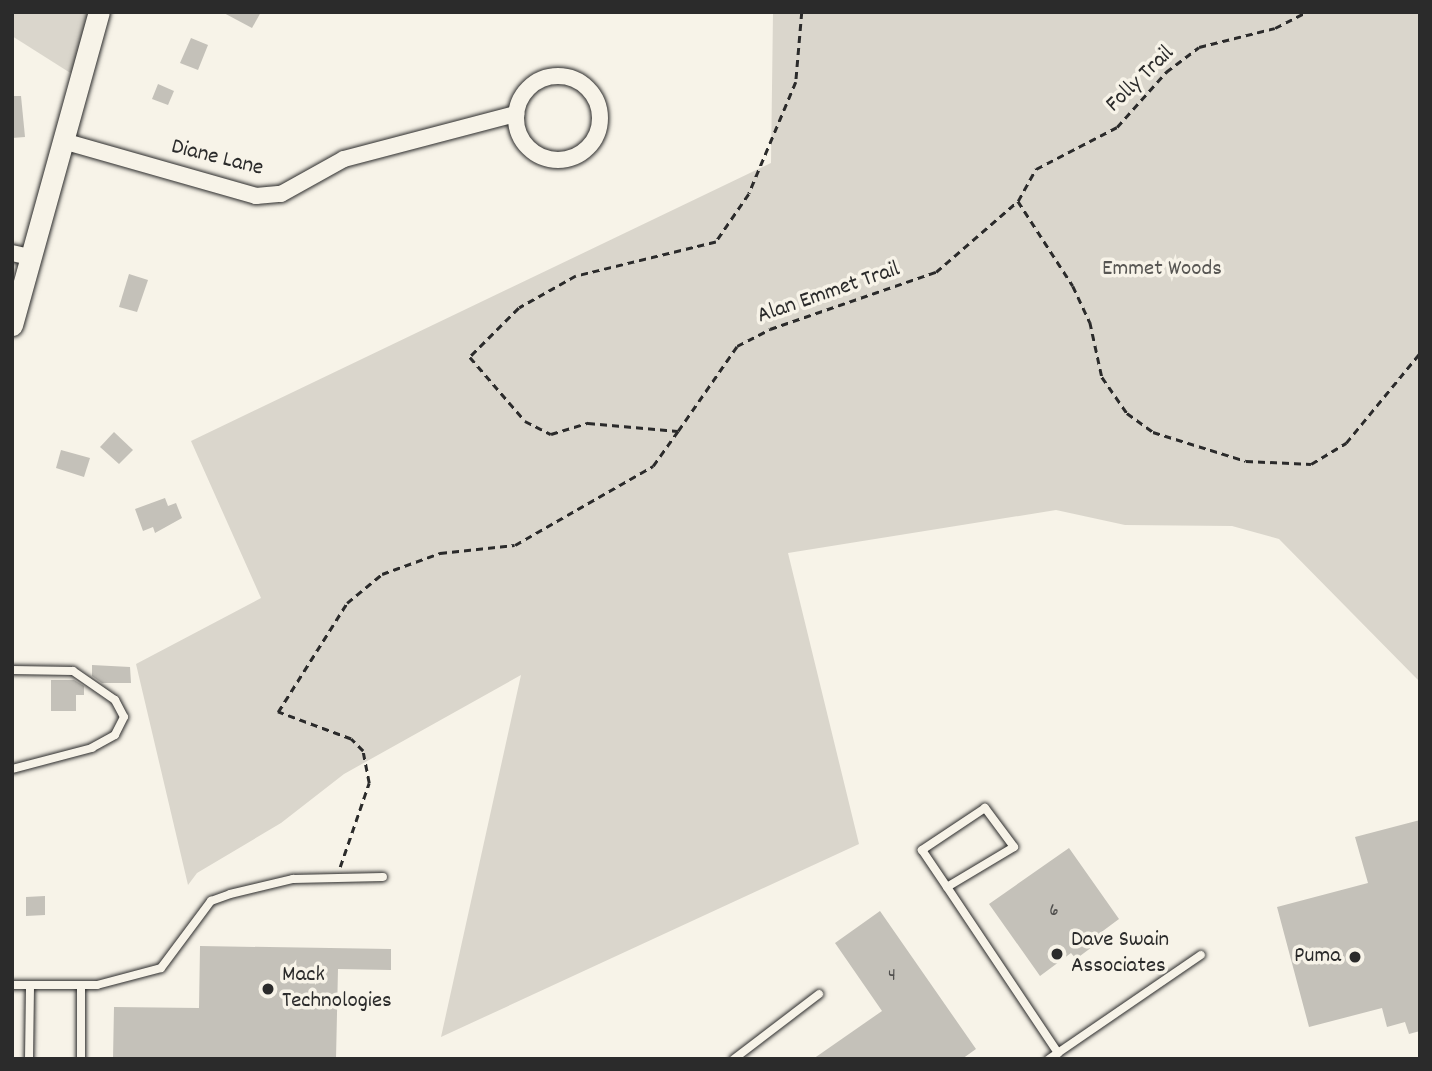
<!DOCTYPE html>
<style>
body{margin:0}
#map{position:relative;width:1432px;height:1071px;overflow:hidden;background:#f7f3e8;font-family:Dekko,sans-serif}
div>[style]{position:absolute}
.green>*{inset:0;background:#dad6cc}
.building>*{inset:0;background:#c4c1b9}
.path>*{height:2.5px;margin-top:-1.25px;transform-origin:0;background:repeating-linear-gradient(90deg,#2b2b2b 0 7px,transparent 0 12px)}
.roads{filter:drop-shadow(0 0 2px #2b2b2b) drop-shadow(0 0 2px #2b2b2b)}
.service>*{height:8px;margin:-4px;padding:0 4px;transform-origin:4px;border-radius:4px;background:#f7f3e8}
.minor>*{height:16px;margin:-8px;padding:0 8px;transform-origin:8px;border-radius:8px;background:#f7f3e8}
.minor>.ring{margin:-8px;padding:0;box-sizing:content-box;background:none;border:16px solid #f7f3e8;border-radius:50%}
.secondary>*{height:21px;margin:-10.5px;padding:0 10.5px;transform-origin:10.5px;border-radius:10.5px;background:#f7f3e8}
.dots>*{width:19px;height:19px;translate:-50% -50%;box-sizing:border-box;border:4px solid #f7f3e8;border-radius:50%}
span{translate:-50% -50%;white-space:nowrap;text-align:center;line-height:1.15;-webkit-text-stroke:7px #f7f3e8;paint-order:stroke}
.number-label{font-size:19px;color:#51504e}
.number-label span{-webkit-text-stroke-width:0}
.street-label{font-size:23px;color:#2b2b2b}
.park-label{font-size:23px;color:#575653}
.poi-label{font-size:23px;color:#2b2b2b}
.left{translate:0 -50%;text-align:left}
.right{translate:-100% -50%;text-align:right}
.frame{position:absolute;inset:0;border:14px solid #2b2b2b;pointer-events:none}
</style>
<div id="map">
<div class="green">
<i style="clip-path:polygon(12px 12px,100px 12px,83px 81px,12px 36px)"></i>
<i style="clip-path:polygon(773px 12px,1420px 12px,1420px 682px,1279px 539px,1232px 526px,1125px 525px,1056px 510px,788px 553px,859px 844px,441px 1037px,521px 675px,344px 774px,281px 823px,197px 873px,188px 885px,136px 664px,261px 598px,191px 441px,771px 163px)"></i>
</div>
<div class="building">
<i style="clip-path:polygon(222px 12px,261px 12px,252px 28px)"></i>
<i style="clip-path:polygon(191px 38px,208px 45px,198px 70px,180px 63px)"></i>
<i style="clip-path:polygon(158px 84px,174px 91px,168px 105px,152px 99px)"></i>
<i style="clip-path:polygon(12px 96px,21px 96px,25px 137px,12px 138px)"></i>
<i style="clip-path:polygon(129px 274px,148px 280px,137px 312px,119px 307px)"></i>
<i style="clip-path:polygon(114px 432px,133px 450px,119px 464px,100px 447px)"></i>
<i style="clip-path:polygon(61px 450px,90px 458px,84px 477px,56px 468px)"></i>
<i style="clip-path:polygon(165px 498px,168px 506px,176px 503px,182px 518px,155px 533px,153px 527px,143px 531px,135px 509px)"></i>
<i style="clip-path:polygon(92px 665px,130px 667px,131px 683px,102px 683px,92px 676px)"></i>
<i style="clip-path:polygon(51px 680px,74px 680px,84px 686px,84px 695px,76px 695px,76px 711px,51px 711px)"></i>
<i style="clip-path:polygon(1420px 820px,1420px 1031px,1409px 1034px,1405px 1022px,1387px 1027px,1382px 1008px,1309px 1027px,1277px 907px,1368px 883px,1355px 837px)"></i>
<i style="clip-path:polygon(1069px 848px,1119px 919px,1088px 942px,1092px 947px,1076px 959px,1071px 953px,1040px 976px,989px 904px)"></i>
<i style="clip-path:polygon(45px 896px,45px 915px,26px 916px,26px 897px)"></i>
<i style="clip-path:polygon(880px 911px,976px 1049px,962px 1059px,813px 1059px,882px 1011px,835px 943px)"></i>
<i style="clip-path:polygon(200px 946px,391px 949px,391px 970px,338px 969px,336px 1059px,113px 1059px,114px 1007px,199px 1008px)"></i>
</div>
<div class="path">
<i style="left:802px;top:12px;width:70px;rotate:94.9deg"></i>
<i style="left:796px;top:82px;width:121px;rotate:112.8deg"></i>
<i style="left:749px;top:194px;width:58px;rotate:124.5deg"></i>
<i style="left:716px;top:242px;width:144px;rotate:166.3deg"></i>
<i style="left:576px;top:276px;width:65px;rotate:150.7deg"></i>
<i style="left:519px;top:308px;width:69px;rotate:135deg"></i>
<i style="left:470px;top:357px;width:84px;rotate:49.3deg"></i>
<i style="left:525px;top:421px;width:29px;rotate:27deg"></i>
<i style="left:551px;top:434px;width:39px;rotate:-17deg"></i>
<i style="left:588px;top:423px;width:90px;rotate:5.1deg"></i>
<i style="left:678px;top:431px;width:103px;rotate:-55.2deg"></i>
<i style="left:737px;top:346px;width:37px;rotate:-27deg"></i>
<i style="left:770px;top:329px;width:176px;rotate:-19deg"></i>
<i style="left:936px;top:272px;width:108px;rotate:-40.9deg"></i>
<i style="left:1018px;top:201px;width:101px;rotate:57.1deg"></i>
<i style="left:1073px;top:286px;width:40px;rotate:65deg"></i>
<i style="left:1090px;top:322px;width:56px;rotate:77.7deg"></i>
<i style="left:1102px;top:377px;width:44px;rotate:55.2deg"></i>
<i style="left:1127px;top:413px;width:32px;rotate:36deg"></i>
<i style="left:1153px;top:432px;width:97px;rotate:17.3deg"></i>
<i style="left:1246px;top:461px;width:65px;rotate:2.6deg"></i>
<i style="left:1311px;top:464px;width:41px;rotate:-31deg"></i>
<i style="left:1346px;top:443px;width:117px;rotate:-50.6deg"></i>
<i style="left:996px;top:12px;width:5px"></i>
<i style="left:1018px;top:201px;width:37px;rotate:-61deg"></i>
<i style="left:1036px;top:169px;width:91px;rotate:-27.4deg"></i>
<i style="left:1117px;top:127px;width:74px;rotate:-48.3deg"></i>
<i style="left:1166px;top:72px;width:41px;rotate:-37.1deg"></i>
<i style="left:1199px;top:47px;width:78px;rotate:-14deg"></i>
<i style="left:1275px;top:28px;width:36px;rotate:-27deg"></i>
<i style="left:340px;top:867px;width:89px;rotate:-71deg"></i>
<i style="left:369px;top:783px;width:33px;rotate:-101deg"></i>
<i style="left:363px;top:751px;width:17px;rotate:-135deg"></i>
<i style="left:351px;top:739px;width:78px;rotate:-159.7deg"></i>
<i style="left:278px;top:712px;width:129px;rotate:-57.7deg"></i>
<i style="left:347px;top:603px;width:45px;rotate:-39.6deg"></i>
<i style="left:382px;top:574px;width:62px;rotate:-19.9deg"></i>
<i style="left:440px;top:553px;width:75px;rotate:-6.1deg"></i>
<i style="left:515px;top:545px;width:159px;rotate:-29.8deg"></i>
<i style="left:653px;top:466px;width:43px;rotate:-54.5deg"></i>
</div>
<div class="roads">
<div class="service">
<i style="left:12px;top:670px;width:61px;rotate:0.9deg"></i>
<i style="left:73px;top:671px;width:51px;rotate:34.6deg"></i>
<i style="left:115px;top:700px;width:19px;rotate:62deg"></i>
<i style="left:124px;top:717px;width:20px;rotate:117deg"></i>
<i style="left:115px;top:735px;width:26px;rotate:151deg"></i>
<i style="left:92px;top:748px;width:83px;rotate:165.3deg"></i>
<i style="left:947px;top:887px;width:78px;rotate:-30.8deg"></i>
<i style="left:1014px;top:847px;width:49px;rotate:-126.6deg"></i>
<i style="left:985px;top:808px;width:76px;rotate:146.3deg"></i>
<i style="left:922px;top:850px;width:45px;rotate:56deg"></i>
<i style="left:947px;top:887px;width:200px;rotate:56.2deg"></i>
<i style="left:12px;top:985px;width:85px"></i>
<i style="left:97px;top:985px;width:66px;rotate:-14.9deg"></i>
<i style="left:161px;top:968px;width:84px;rotate:-53.3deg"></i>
<i style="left:211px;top:901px;width:20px;rotate:-20deg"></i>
<i style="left:230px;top:894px;width:65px;rotate:-13.4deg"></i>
<i style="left:293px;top:879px;width:90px;rotate:-1.3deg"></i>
<i style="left:29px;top:1059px;width:74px;rotate:-89.2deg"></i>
<i style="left:81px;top:1059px;width:74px;rotate:-90deg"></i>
<i style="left:734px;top:1059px;width:107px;rotate:-37.4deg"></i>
<i style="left:1049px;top:1059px;width:184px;rotate:-34.4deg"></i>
</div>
<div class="minor">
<i class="ring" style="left:516px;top:76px;width:68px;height:68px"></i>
<i style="left:63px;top:141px;width:201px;rotate:15.9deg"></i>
<i style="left:256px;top:196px;width:25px;rotate:-5deg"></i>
<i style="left:281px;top:194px;width:72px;rotate:-29.1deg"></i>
<i style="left:344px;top:159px;width:178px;rotate:-14.7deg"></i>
<i style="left:12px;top:253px;width:18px;rotate:13deg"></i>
</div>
<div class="secondary">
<i style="left:12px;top:325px;width:325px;rotate:-74.5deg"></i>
</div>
</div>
<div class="dots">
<i style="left:1057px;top:954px;background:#2b2b2b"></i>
<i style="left:1355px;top:957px;background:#2b2b2b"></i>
<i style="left:268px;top:989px;background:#2b2b2b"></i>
</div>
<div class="number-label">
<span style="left:1054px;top:912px">6</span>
<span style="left:892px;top:977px">4</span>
</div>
<div class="street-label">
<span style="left:1141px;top:80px;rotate:-44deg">Folly Trail</span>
<span style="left:217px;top:159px;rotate:14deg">Diane Lane</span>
<span style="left:829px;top:294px;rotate:-19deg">Alan Emmet Trail</span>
</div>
<div class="park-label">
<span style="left:1162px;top:270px">Emmet Woods</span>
</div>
<div class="poi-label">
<span class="left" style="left:1071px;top:954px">Dave Swain<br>Associates</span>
<span class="right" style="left:1341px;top:957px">Puma</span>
<span class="left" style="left:282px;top:989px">Mack<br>Technologies</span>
</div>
<div class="frame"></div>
</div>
